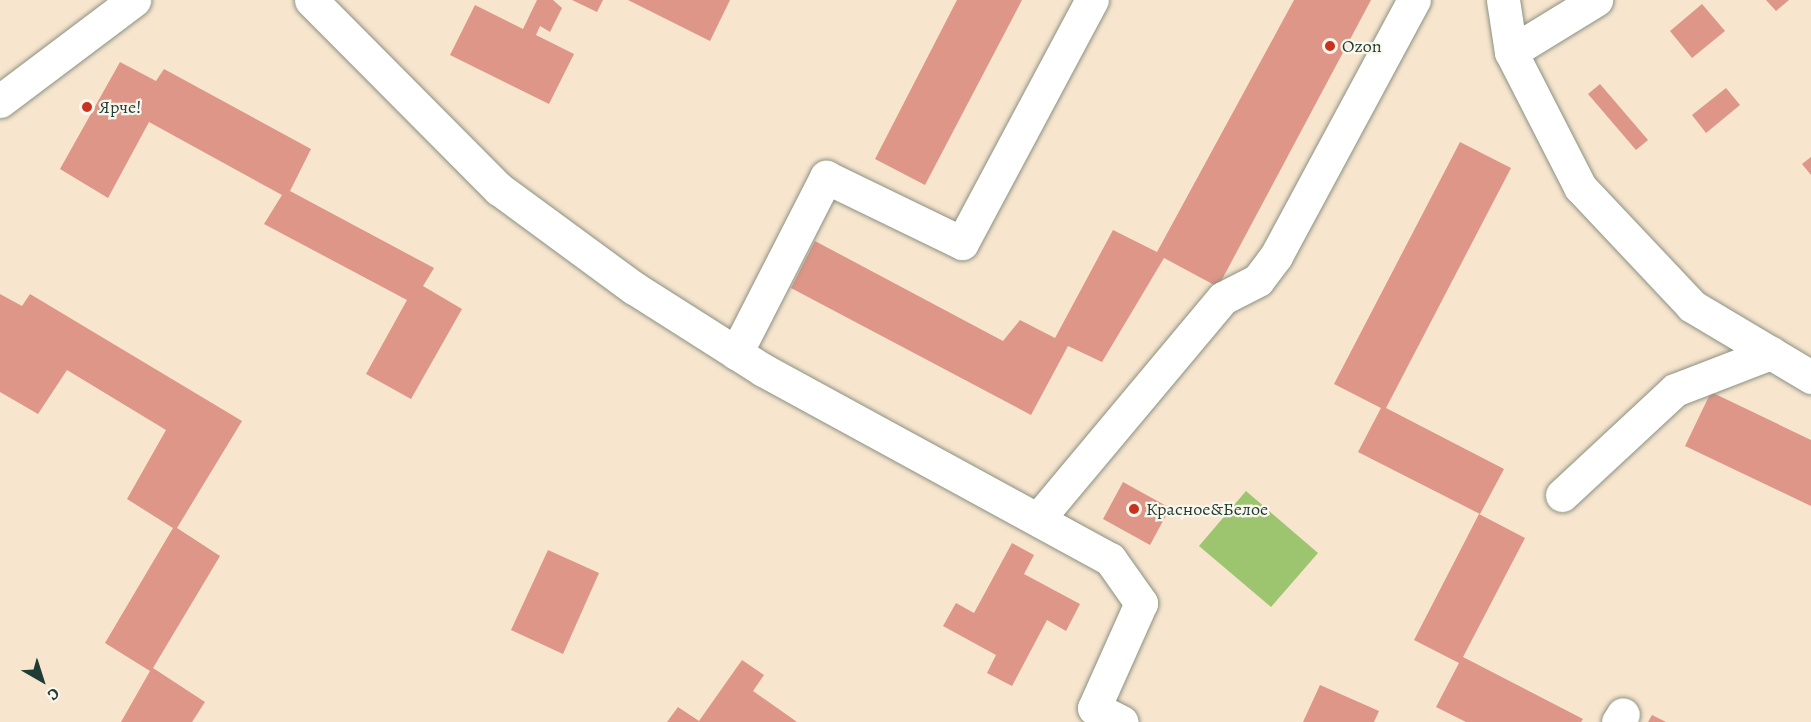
<!DOCTYPE html>
<meta charset="utf-8">
<style>
body{margin:0}
#map{position:relative;width:1811px;height:722px;overflow:hidden;background:#f7e5ce;font-family:Alegreya,serif}
div>[style]{position:absolute}
.green>*{inset:0;background:#9dc570}
.building>*{inset:0;background:#dd9688}
.roads{filter:drop-shadow(0 0 2px #8b9181) drop-shadow(0 0 2px #8b9181)}
.minor>*{height:33px;margin:-16.5px;padding:0 16.5px;transform-origin:16.5px;border-radius:16.5px;background:#fff}
.dots>*{width:16px;height:16px;translate:-50% -50%;box-sizing:border-box;border:3px solid #fbf7ec;border-radius:50%}
span{translate:-50% -50%;white-space:nowrap;text-align:center;line-height:1.15;-webkit-text-stroke:4.5px #fbf7ec;paint-order:stroke}
.poi-label{font-size:18px;color:#1f3d34}
.left{translate:0 -50%;text-align:left}
.north{position:absolute;left:12px;top:650px;width:60px;height:60px;-webkit-text-stroke:4px #fbf7ec;paint-order:stroke;rotate:141deg;font-size:16px;font-weight:700;line-height:24px;text-align:center;color:#1f3d34}
.north::after{content:'';display:block;margin:auto;width:21px;height:27px;background:#1f3d34;clip-path:polygon(50% 0,100% 100%,50% 72%,0 100%)}
</style>
<div id="map">
<div class="green">
<i style="clip-path:polygon(1246px 491px,1318px 553px,1271px 607px,1199px 546px)"></i>
</div>
<div class="building">
<i style="clip-path:polygon(537px 0,553px 0,562px 8px,550px 32px,540px 26px,536px 35px,574px 54px,549px 104px,450px 55px,475px 5px,523px 29px)"></i>
<i style="clip-path:polygon(572px 0,603px 0,597px 12px)"></i>
<i style="clip-path:polygon(628px 0,730px 0,710px 41px)"></i>
<i style="clip-path:polygon(957px 0,1022px 0,925px 185px,875px 159px)"></i>
<i style="clip-path:polygon(1294px 0,1371px 0,1218px 287px,1164px 258px,1102px 362px,1068px 346px,1031px 415px,791px 288px,815px 241px,1003px 341px,1020px 320px,1055px 338px,1113px 230px,1157px 252px)"></i>
<i style="clip-path:polygon(1766px 0,1789px 0,1776px 11px)"></i>
<i style="clip-path:polygon(1702px 4px,1725px 31px,1692px 58px,1670px 31px)"></i>
<i style="clip-path:polygon(120px 62px,156px 81px,164px 69px,311px 149px,290px 191px,434px 268px,423px 286px,462px 309px,411px 399px,366px 374px,407px 300px,264px 224px,282px 195px,149px 122px,108px 198px,60px 169px)"></i>
<i style="clip-path:polygon(1600px 84px,1648px 140px,1636px 150px,1588px 94px)"></i>
<i style="clip-path:polygon(1726px 88px,1740px 105px,1706px 133px,1692px 115px)"></i>
<i style="clip-path:polygon(1460px 142px,1511px 168px,1386px 408px,1504px 469px,1480px 514px,1358px 452px,1381px 408px,1334px 384px)"></i>
<i style="clip-path:polygon(1811px 157px,1811px 175px,1802px 164px)"></i>
<i style="clip-path:polygon(0 294px,22px 306px,30px 294px,242px 421px,177px 528px,220px 556px,153px 668px,205px 702px,192px 722px,121px 722px,150px 671px,105px 643px,173px 528px,127px 499px,166px 430px,67px 370px,38px 414px,0 392px)"></i>
<i style="clip-path:polygon(1711px 392px,1811px 440px,1811px 506px,1685px 446px)"></i>
<i style="clip-path:polygon(1123px 482px,1170px 508px,1150px 545px,1103px 519px)"></i>
<i style="clip-path:polygon(1479px 514px,1525px 538px,1463px 657px,1583px 719px,1581px 722px,1466px 722px,1436px 707px,1459px 663px,1414px 640px)"></i>
<i style="clip-path:polygon(1012px 543px,1034px 555px,1024px 574px,1080px 604px,1066px 631px,1047px 620px,1012px 686px,987px 673px,996px 655px,943px 626px,956px 603px,974px 613px)"></i>
<i style="clip-path:polygon(548px 550px,599px 573px,563px 654px,511px 630px)"></i>
<i style="clip-path:polygon(742px 660px,764px 675px,753px 691px,797px 722px,667px 722px,678px 707px,699px 721px)"></i>
<i style="clip-path:polygon(1320px 685px,1379px 711px,1374px 722px,1303px 722px)"></i>
<i style="clip-path:polygon(1652px 715px,1666px 722px,1648px 722px)"></i>
</div>
<div class="roads">
<div class="minor">
<i style="left:311px;top:0;width:267px;rotate:45.2deg"></i>
<i style="left:499px;top:189px;width:167px;rotate:36.3deg"></i>
<i style="left:634px;top:288px;width:153px;rotate:32.4deg"></i>
<i style="left:763px;top:370px;width:395px;rotate:28.6deg"></i>
<i style="left:1110px;top:559px;width:54px;rotate:54.8deg"></i>
<i style="left:1141px;top:603px;width:115px;rotate:114.1deg"></i>
<i style="left:1094px;top:708px;width:31px;rotate:27deg"></i>
<i style="left:1503px;top:0;width:53px;rotate:81.3deg"></i>
<i style="left:1511px;top:52px;width:152px;rotate:62.9deg"></i>
<i style="left:1580px;top:187px;width:163px;rotate:46.7deg"></i>
<i style="left:1692px;top:306px;width:139px;rotate:30.8deg"></i>
<i style="left:1511px;top:52px;width:100px;rotate:-31.5deg"></i>
<i style="left:0;top:101px;width:168px;rotate:-37deg"></i>
<i style="left:736px;top:353px;width:198px;rotate:-62.9deg"></i>
<i style="left:826px;top:177px;width:151px;rotate:25.9deg"></i>
<i style="left:962px;top:243px;width:276px;rotate:-61.9deg"></i>
<i style="left:1562px;top:495px;width:154px;rotate:-42.9deg"></i>
<i style="left:1675px;top:390px;width:103px;rotate:-21.1deg"></i>
<i style="left:1038px;top:519px;width:288px;rotate:-50.1deg"></i>
<i style="left:1223px;top:298px;width:39px;rotate:-27deg"></i>
<i style="left:1258px;top:280px;width:30px;rotate:-53deg"></i>
<i style="left:1276px;top:256px;width:291px;rotate:-61.7deg"></i>
<i style="left:1618px;top:722px;width:9px;rotate:-58deg"></i>
</div>
</div>
<div class="dots">
<i style="left:1330px;top:46px;background:#c8321e"></i>
<i style="left:87px;top:107px;background:#c8321e"></i>
<i style="left:1134px;top:509px;background:#c8321e"></i>
</div>
<div class="poi-label">
<span class="left" style="left:1342px;top:46px">Ozon</span>
<span class="left" style="left:99px;top:107px">Ярче!</span>
<span class="left" style="left:1146px;top:509px">Красное&amp;Белое</span>
</div>
<div class="north">С</div>
</div>
